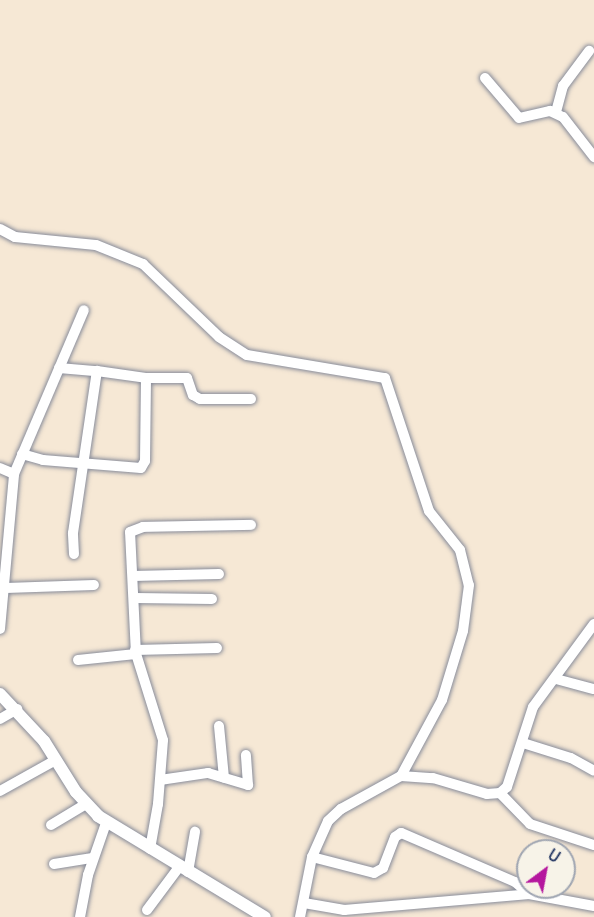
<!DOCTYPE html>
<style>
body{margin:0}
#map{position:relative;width:594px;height:917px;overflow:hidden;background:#f6e8d5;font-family:Delius,sans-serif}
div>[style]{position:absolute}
.roads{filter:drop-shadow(0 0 2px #888c9a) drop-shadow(0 0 2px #888c9a)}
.minor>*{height:10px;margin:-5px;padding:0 5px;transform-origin:5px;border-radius:5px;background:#fff}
.tertiary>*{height:12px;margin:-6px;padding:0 6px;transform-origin:6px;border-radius:6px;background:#fff}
span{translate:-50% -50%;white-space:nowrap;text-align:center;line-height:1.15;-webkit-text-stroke:4.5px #f7f3e8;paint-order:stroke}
.north{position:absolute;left:516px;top:839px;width:60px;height:60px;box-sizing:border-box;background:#f7f3e8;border:2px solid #9fa5b1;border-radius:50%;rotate:32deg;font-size:16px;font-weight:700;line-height:24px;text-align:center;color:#1b2f5e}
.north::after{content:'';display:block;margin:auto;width:21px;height:27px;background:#b5179e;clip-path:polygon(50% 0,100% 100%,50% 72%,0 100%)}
</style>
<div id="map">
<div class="roads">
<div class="minor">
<i style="left:485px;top:78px;width:52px;rotate:49.6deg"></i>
<i style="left:519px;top:118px;width:32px;rotate:-13deg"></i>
<i style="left:550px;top:111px;width:14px;rotate:25deg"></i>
<i style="left:563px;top:117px;width:51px;rotate:52.2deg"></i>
<i style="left:556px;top:112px;width:27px;rotate:-75deg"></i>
<i style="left:563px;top:86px;width:44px;rotate:-53.4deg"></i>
<i style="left:0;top:229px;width:17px;rotate:28deg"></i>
<i style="left:15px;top:237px;width:81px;rotate:5.6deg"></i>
<i style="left:96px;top:245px;width:51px;rotate:22deg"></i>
<i style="left:143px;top:264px;width:105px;rotate:43.8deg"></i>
<i style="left:219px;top:337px;width:33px;rotate:33deg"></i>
<i style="left:247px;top:355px;width:140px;rotate:9.5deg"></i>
<i style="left:385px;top:378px;width:140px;rotate:71.7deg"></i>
<i style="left:429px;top:511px;width:50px;rotate:51.5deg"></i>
<i style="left:460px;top:550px;width:36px;rotate:76deg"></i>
<i style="left:469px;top:585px;width:46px;rotate:97.4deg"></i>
<i style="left:463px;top:631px;width:72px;rotate:106.9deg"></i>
<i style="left:442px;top:700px;width:86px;rotate:118.3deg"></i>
<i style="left:59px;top:368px;width:38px;rotate:5deg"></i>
<i style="left:22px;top:454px;width:22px;rotate:16deg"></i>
<i style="left:43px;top:460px;width:98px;rotate:4.7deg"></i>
<i style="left:141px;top:468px;width:8px;rotate:-60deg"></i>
<i style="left:145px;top:461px;width:83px;rotate:-89.3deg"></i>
<i style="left:146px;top:378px;width:41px"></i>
<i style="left:187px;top:378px;width:18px;rotate:71deg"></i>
<i style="left:193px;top:395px;width:8px;rotate:30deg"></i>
<i style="left:200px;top:399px;width:51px"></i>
<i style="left:0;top:468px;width:15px;rotate:23deg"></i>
<i style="left:74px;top:554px;width:21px;rotate:-93deg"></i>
<i style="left:73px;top:533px;width:164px;rotate:-81.6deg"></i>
<i style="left:97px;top:371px;width:49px;rotate:8.1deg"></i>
<i style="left:133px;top:576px;width:86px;rotate:-1.3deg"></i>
<i style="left:6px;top:588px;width:88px;rotate:-2deg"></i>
<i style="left:135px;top:598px;width:77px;rotate:0.7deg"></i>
<i style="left:0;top:629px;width:156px;rotate:-84.8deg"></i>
<i style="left:14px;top:474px;width:178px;rotate:-66.9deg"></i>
<i style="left:135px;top:650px;width:82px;rotate:-1.4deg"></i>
<i style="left:78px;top:660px;width:58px;rotate:-5.9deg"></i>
<i style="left:556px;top:679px;width:39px;rotate:15deg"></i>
<i style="left:0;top:719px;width:20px;rotate:-30deg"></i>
<i style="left:219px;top:726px;width:52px;rotate:84.5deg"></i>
<i style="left:523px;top:743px;width:50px;rotate:17.4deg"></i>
<i style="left:571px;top:758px;width:26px;rotate:29deg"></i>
<i style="left:160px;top:780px;width:49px;rotate:-8.3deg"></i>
<i style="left:208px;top:773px;width:42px;rotate:16.7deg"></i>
<i style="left:248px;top:785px;width:30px;rotate:-94deg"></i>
<i style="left:0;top:791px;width:64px;rotate:-29deg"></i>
<i style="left:500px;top:793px;width:43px;rotate:45.9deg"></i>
<i style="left:530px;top:824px;width:67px;rotate:18.2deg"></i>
<i style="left:51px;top:825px;width:41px;rotate:-31deg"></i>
<i style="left:150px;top:849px;width:46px;rotate:-79.9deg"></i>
<i style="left:158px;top:804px;width:64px;rotate:-85.5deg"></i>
<i style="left:163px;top:740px;width:90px;rotate:-107.4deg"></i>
<i style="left:136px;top:654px;width:122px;rotate:-92.8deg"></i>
<i style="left:130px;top:532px;width:14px;rotate:-21deg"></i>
<i style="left:143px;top:527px;width:108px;rotate:-1.1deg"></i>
<i style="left:54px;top:864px;width:39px;rotate:-9deg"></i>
<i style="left:188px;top:872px;width:41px;rotate:-80.1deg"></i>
<i style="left:529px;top:894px;width:66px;rotate:10.5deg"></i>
<i style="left:304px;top:903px;width:41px;rotate:9.9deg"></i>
<i style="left:344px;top:910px;width:186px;rotate:-4.9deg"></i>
<i style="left:529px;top:894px;width:18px;rotate:-139deg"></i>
<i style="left:515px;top:882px;width:124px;rotate:-156.7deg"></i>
<i style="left:401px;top:833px;width:7px;rotate:146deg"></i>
<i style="left:395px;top:837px;width:33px;rotate:111deg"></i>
<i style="left:383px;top:868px;width:10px;rotate:151deg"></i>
<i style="left:374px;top:873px;width:64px;rotate:-165.5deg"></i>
<i style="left:147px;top:910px;width:54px;rotate:-53.3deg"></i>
<i style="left:80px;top:917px;width:43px;rotate:-79.2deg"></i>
<i style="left:88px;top:875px;width:55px;rotate:-70.9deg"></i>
<i style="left:300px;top:917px;width:61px;rotate:-78.7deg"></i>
<i style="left:312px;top:857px;width:39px;rotate:-66deg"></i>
<i style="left:328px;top:821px;width:18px;rotate:-43deg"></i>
<i style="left:341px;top:809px;width:68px;rotate:-28.8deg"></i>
<i style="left:401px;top:776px;width:32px;rotate:4deg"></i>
<i style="left:433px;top:778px;width:56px;rotate:16.5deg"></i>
<i style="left:487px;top:794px;width:13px;rotate:-4deg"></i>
<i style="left:500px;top:793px;width:9px;rotate:-41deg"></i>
<i style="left:507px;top:787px;width:84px;rotate:-72deg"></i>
<i style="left:533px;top:707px;width:103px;rotate:-53.7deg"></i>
</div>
<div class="tertiary">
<i style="left:0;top:694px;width:64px;rotate:46.9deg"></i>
<i style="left:44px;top:741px;width:60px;rotate:57.9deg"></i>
<i style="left:76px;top:792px;width:33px;rotate:47deg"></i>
<i style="left:98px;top:816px;width:195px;rotate:31.2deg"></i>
</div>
</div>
<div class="north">U</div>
</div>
